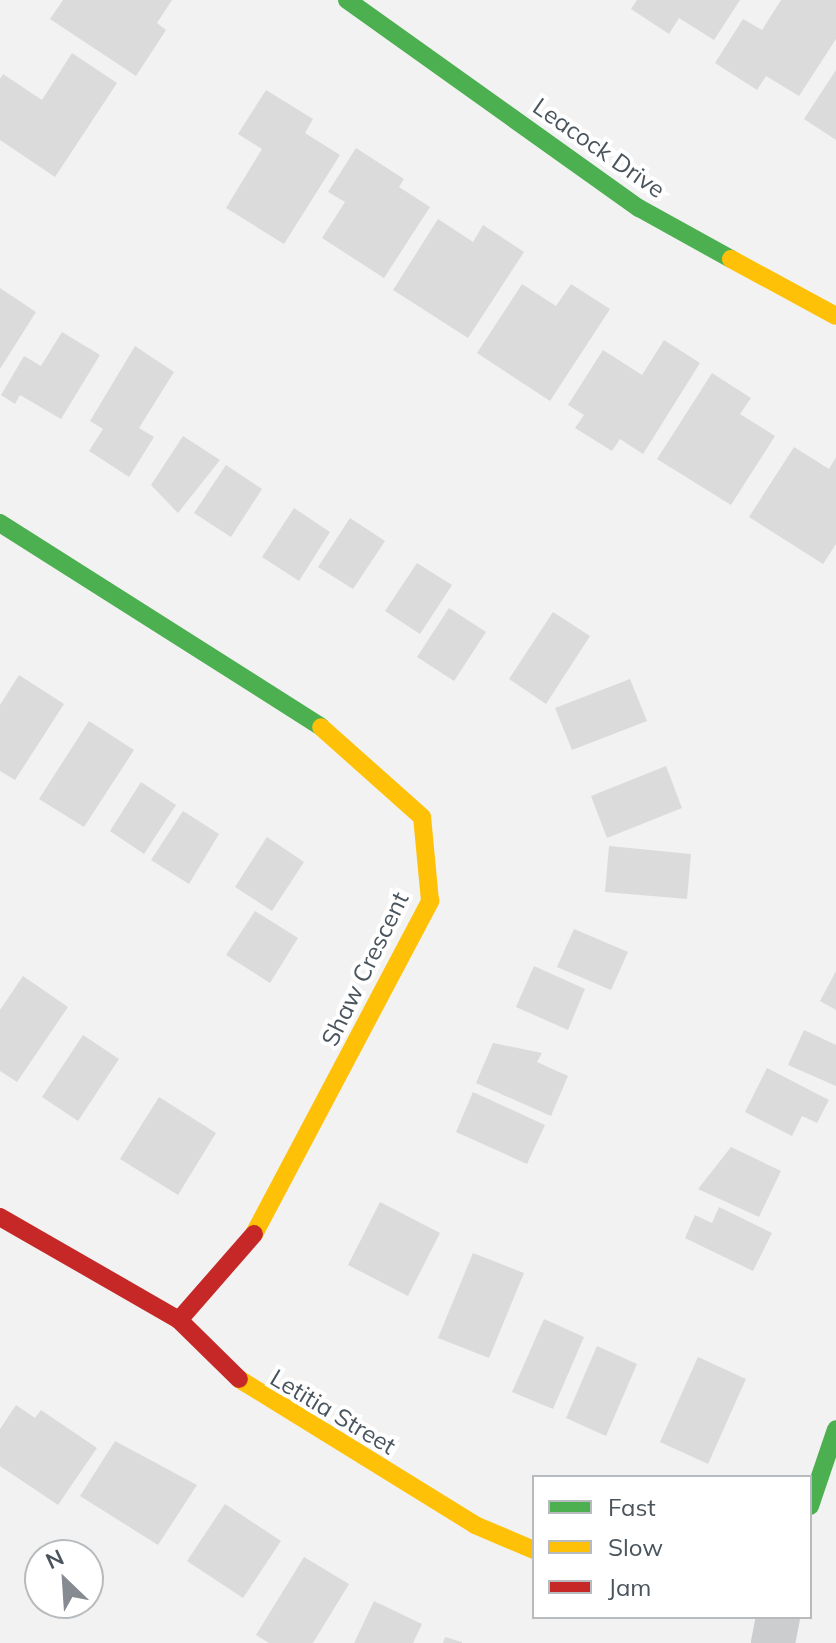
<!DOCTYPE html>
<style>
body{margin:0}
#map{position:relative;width:836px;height:1643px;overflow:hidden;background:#f2f2f2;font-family:Mulish,sans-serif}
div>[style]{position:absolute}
.building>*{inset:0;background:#dbdbdc}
.street>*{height:44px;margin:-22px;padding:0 22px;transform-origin:22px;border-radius:22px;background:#cccdcf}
.fast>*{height:18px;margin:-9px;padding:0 9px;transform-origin:9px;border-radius:9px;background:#4caf50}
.slow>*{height:18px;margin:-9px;padding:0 9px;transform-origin:9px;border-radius:9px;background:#ffc107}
.jam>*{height:18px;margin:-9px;padding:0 9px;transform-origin:9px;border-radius:9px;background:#c62828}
span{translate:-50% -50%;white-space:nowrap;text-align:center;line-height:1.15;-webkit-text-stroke:8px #fff;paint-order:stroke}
.street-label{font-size:24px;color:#4a545d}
.legend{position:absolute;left:532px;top:1475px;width:280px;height:144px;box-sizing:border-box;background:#fff;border:2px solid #b7bbbe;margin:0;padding:10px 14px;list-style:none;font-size:24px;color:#4a545d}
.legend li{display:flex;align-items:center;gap:16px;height:40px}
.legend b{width:40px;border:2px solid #b7bbbe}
.north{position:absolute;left:24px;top:1539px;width:80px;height:80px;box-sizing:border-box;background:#fff;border:2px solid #b7bbbe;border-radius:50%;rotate:335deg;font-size:22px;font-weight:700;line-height:32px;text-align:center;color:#4a545d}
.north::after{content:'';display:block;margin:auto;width:28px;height:36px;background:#858b91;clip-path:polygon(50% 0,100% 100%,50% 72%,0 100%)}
</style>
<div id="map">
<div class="building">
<i style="clip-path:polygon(63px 0,172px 0,157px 23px,166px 30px,136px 76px,50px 19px)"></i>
<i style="clip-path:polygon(637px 0,740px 0,714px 40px,679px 18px,669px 34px,631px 9px)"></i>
<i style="clip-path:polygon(781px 0,836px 0,836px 39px,799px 96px,766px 76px,757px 90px,715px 63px,743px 19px,762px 30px)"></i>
<i style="clip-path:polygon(72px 53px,117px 83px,55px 177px,0 140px,0 79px,3px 74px,42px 100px)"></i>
<i style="clip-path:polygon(836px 70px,836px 140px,804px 119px)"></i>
<i style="clip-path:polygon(266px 90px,313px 119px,305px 133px,340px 155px,284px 244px,226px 208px,262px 149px,238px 134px)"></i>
<i style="clip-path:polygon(356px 148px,404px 179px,399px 187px,430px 207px,384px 278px,322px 238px,345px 202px,328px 192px)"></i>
<i style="clip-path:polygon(438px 219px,473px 242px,483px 225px,524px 252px,468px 338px,393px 290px)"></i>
<i style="clip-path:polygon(522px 284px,556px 306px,571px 284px,610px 309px,550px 401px,477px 353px)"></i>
<i style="clip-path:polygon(0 288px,36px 312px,0 369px)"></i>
<i style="clip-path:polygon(62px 332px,100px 355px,61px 419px,20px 395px,15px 404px,1px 395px,24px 356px,41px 366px)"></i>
<i style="clip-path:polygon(664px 340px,700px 363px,643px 454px,620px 439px,612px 451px,575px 428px,584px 415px,568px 405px,603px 350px,642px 375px)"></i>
<i style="clip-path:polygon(135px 346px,174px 372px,139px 428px,154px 437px,129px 477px,89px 451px,103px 429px,90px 421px)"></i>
<i style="clip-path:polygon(712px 373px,751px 398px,740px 414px,775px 436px,731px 505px,657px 459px)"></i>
<i style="clip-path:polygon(183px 436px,220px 460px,178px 513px,151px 485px)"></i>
<i style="clip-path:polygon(794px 447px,829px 469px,836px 457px,836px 544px,823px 564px,749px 517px)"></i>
<i style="clip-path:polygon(226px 465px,262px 489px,231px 537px,194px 513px)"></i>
<i style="clip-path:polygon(294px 508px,330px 532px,299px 581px,262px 557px)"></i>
<i style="clip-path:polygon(350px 518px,385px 541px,353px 589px,318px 567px)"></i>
<i style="clip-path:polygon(417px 563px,452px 585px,420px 634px,385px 611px)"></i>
<i style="clip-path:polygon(449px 608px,486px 632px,454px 681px,417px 657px)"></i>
<i style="clip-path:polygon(553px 612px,590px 636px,546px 704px,509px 679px)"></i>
<i style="clip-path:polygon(19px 675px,64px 704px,15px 780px,0 771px,0 705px)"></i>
<i style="clip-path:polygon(630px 679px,647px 721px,572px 750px,555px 708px)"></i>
<i style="clip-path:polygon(89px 721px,134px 750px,84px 827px,39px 799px)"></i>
<i style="clip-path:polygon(666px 766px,682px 808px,607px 838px,591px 796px)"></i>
<i style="clip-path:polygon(141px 782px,176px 805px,144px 854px,110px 831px)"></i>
<i style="clip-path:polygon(183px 811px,219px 834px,189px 884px,151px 860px)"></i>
<i style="clip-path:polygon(267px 837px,304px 862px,272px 911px,235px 887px)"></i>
<i style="clip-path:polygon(609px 846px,691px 854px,687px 899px,605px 892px)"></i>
<i style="clip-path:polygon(255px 911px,298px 938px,270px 983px,226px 955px)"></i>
<i style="clip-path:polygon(574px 929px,628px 952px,611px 990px,557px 967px)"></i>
<i style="clip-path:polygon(534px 966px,585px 989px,568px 1030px,516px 1007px)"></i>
<i style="clip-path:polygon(836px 971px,836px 1010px,820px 1001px)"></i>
<i style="clip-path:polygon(23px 976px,68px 1007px,17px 1082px,0 1071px,0 1010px)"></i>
<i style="clip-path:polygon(804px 1030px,836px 1045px,836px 1086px,788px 1065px)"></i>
<i style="clip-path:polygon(83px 1035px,119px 1059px,78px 1121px,42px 1097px)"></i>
<i style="clip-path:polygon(493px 1043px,542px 1053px,537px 1062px,568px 1076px,551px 1116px,476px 1083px)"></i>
<i style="clip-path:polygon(767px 1068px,829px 1100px,817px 1123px,802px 1116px,792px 1136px,745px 1112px)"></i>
<i style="clip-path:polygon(473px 1092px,545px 1125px,527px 1164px,456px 1132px)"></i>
<i style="clip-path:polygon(159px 1097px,216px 1133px,178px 1195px,120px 1159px)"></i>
<i style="clip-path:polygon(731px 1147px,781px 1171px,759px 1217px,698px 1189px)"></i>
<i style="clip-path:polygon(380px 1202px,440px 1233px,408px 1296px,348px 1265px)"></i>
<i style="clip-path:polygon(719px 1207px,772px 1233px,753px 1271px,685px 1238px,695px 1215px,712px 1223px)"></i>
<i style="clip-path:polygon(473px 1253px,524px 1273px,489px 1358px,438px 1338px)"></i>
<i style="clip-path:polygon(544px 1319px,584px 1337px,553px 1409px,512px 1392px)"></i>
<i style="clip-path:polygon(597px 1346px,637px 1364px,606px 1436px,566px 1418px)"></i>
<i style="clip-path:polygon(698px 1357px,746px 1379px,708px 1464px,660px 1442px)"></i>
<i style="clip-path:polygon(16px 1405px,35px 1418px,41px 1410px,97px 1448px,58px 1505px,0 1466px,0 1429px)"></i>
<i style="clip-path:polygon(115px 1441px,197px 1485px,158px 1545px,80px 1496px)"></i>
<i style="clip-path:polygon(225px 1504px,281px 1541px,243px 1598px,187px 1561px)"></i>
<i style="clip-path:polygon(304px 1557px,349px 1584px,313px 1643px,269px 1643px,256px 1635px)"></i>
<i style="clip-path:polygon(374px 1601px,422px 1624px,413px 1643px,354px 1643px)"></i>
<i style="clip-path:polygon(445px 1637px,462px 1642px,462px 1643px,443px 1643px)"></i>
</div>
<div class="street">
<i style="left:773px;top:1643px;width:26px;rotate:-79deg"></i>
</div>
<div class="fast">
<i style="left:347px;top:0;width:359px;rotate:35.5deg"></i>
<i style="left:639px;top:208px;width:105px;rotate:29deg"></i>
<i style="left:0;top:523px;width:380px;rotate:32.4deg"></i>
<i style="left:810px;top:1506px;width:81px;rotate:-71.3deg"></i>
</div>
<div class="slow">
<i style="left:731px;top:259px;width:119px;rotate:28.5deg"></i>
<i style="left:254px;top:1234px;width:377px;rotate:-62.1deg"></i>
<i style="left:430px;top:901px;width:84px;rotate:-95.4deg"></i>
<i style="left:422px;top:817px;width:135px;rotate:-138.3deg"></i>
<i style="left:239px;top:1379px;width:278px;rotate:31.7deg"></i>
<i style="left:475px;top:1525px;width:64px;rotate:23deg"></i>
</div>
<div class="jam">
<i style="left:0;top:1217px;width:207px;rotate:29.9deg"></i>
<i style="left:179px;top:1320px;width:84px;rotate:44.5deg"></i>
<i style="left:179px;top:1320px;width:114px;rotate:-48.9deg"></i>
</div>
<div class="street-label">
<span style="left:599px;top:148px;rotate:35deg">Leacock Drive</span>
<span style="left:365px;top:969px;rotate:-64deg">Shaw Crescent</span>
<span style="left:333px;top:1412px;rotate:31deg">Letitia Street</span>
</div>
<ul class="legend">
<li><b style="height:10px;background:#4caf50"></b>Fast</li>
<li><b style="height:10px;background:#ffc107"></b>Slow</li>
<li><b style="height:10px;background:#c62828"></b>Jam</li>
</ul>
<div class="north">N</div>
</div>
